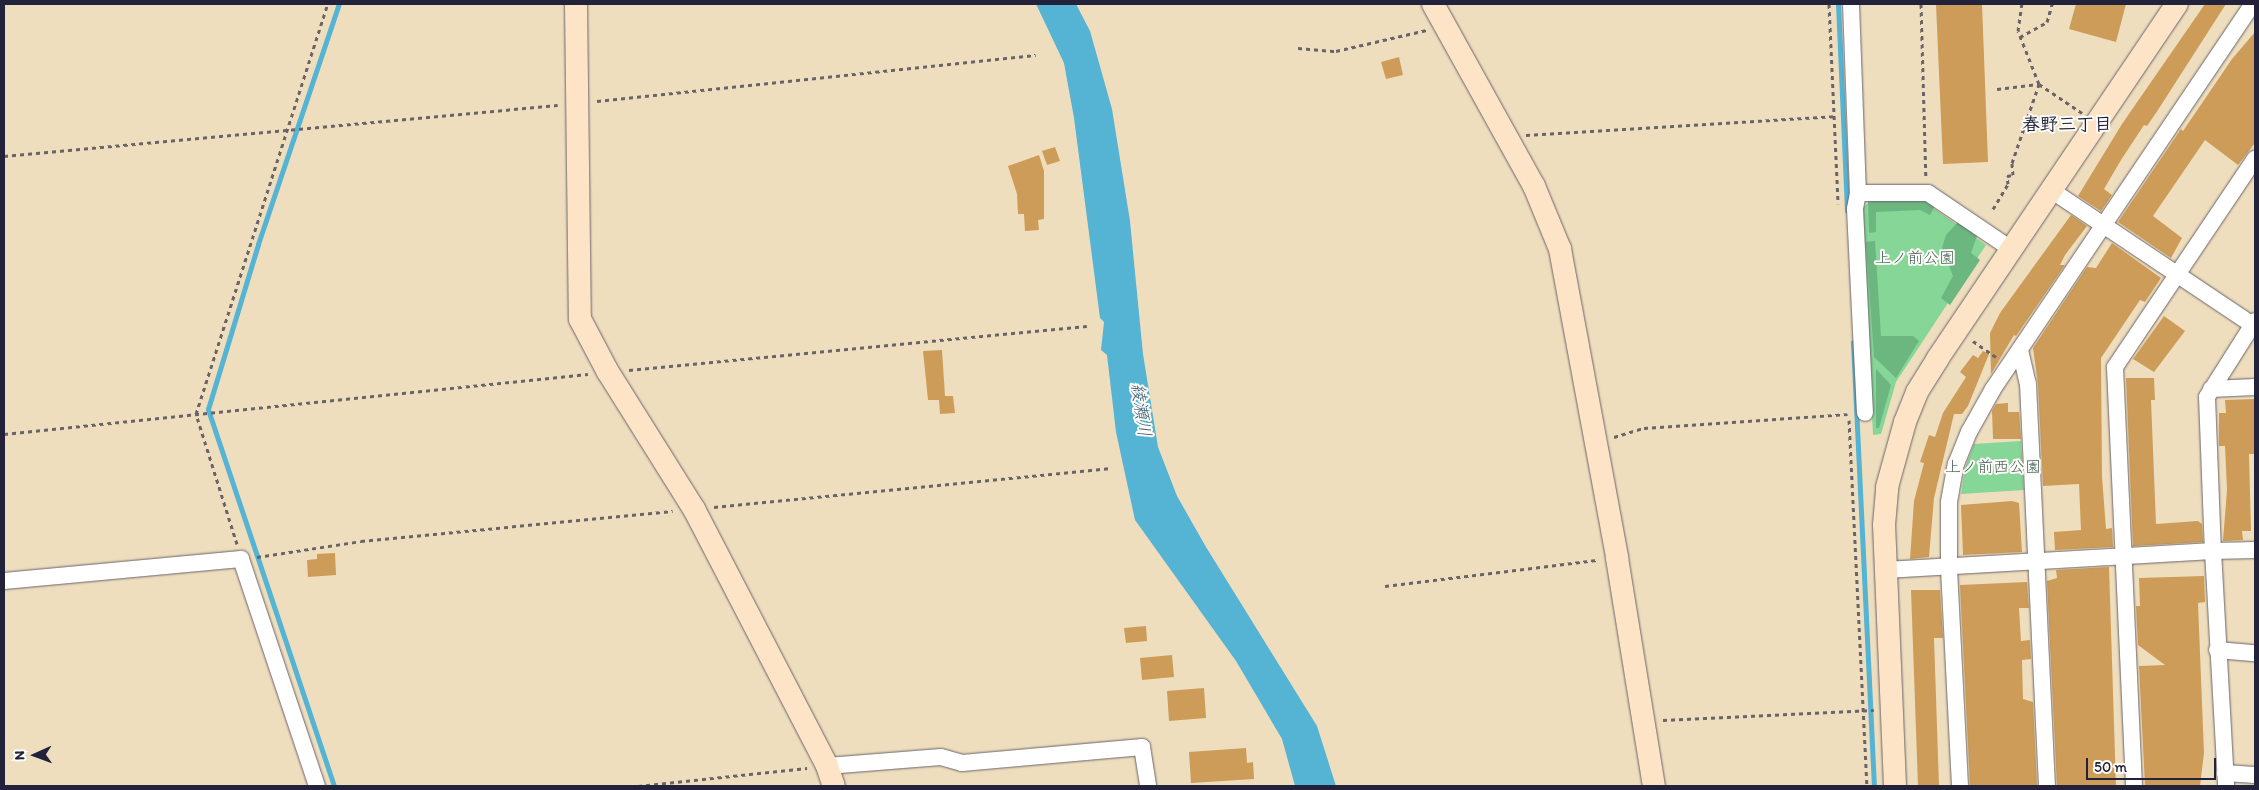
<!DOCTYPE html>
<meta charset="utf-8">
<style>
body{margin:0}
#map{position:relative;width:2259px;height:790px;overflow:hidden;background:#efdebe;font-family:Itim,"Klee One",sans-serif}
div>[style]{position:absolute}
.green>*{inset:0;background:#85d697}
.forest>*{inset:0;background:#6cb780}
.water>*{inset:0;background:#55b3d3}
.stream>*{height:5px;margin:-2.5px;padding:0 2.5px;transform-origin:2.5px;border-radius:2.5px;background:#55b3d3}
.building>*{inset:0;background:#cc9c58}
.path>*{height:3px;margin-top:-1.5px;transform-origin:0;background:repeating-linear-gradient(90deg,#6a6469 0 4px,transparent 0 8px)}
.roads{filter:drop-shadow(0 0 1px #6a6469) drop-shadow(0 0 1px #6a6469)}
.street>*{height:16px;margin:-8px;padding:0 8px;transform-origin:8px;border-radius:8px;background:#fff}
.secondary>*{height:22px;margin:-11px;padding:0 11px;transform-origin:11px;border-radius:11px;background:#fee4c6}
span{translate:-50% -50%;white-space:nowrap;text-align:center;line-height:1.15;-webkit-text-stroke:4px #fdfcf7;paint-order:stroke}
.park-label{font-size:16px;color:#45615b}
.neighbourhood-label{font-size:18px;color:#22223b;font-weight:700}
.water-label{font-size:18px;color:#365c78;font-style:italic}
.frame{position:absolute;inset:0;border:5px solid #22223b;pointer-events:none}
.north{position:absolute;left:10px;top:730px;width:50px;height:50px;-webkit-text-stroke:4px #fdfcf7;paint-order:stroke;rotate:268deg;font-size:14px;font-weight:700;line-height:20px;text-align:center;color:#22223b}
.north::after{content:'';display:block;margin:auto;width:18px;height:22px;background:#22223b;clip-path:polygon(50% 0,100% 100%,50% 72%,0 100%)}
.scale{position:absolute;left:2086px;top:758px;width:130px;height:22px;box-sizing:border-box;border:2px solid #22223b;border-top:0;padding-left:6px;font-size:15px;line-height:18px;white-space:nowrap;color:#22223b;-webkit-text-stroke:4px #fdfcf7;paint-order:stroke}
</style>
<div id="map">
<div class="green">
<i style="clip-path:polygon(1923px 201px,1986px 245px,1896px 382px,1881px 434px,1873px 435px,1861px 209px,1868px 203px)"></i>
<i style="clip-path:polygon(2021px 441px,2024px 490px,1961px 494px,1965px 468px,1974px 444px)"></i>
</div>
<div class="forest">
<i style="clip-path:polygon(1922px 197px,1935px 206px,1930px 215px,1920px 210px,1876px 212px,1876px 232px,1869px 233px,1868px 200px)"></i>
<i style="clip-path:polygon(1958px 222px,1977px 236px,1971px 253px,1980px 260px,1950px 305px,1941px 298px,1953px 276px,1942px 248px,1946px 235px)"></i>
<i style="clip-path:polygon(1875px 241px,1881px 336px,1913px 336px,1919px 341px,1896px 378px,1874px 357px,1866px 242px)"></i>
<i style="clip-path:polygon(1876px 369px,1891px 385px,1879px 428px,1876px 428px)"></i>
</div>
<div class="water">
<i style="clip-path:polygon(1036px 4px,1076px 4px,1090px 31px,1112px 109px,1130px 221px,1143px 354px,1158px 447px,1177px 496px,1206px 547px,1317px 726px,1336px 786px,1295px 786px,1282px 739px,1236px 661px,1135px 520px,1116px 432px,1107px 355px,1101px 350px,1104px 322px,1100px 318px,1074px 118px,1064px 63px)"></i>
</div>
<div class="stream">
<i style="left:1838px;top:4px;width:207px;rotate:87.5deg"></i>
<i style="left:1853px;top:342px;width:444px;rotate:87.3deg"></i>
<i style="left:334px;top:786px;width:397px;rotate:-108.5deg"></i>
<i style="left:208px;top:409px;width:172px;rotate:-73.1deg"></i>
<i style="left:258px;top:244px;width:253px;rotate:-71.4deg"></i>
</div>
<div class="building">
<i style="clip-path:polygon(1936px 4px,1982px 4px,1988px 162px,1943px 164px)"></i>
<i style="clip-path:polygon(2076px 4px,2126px 4px,2116px 42px,2069px 29px)"></i>
<i style="clip-path:polygon(2205px 4px,2226px 4px,2156px 113px,2147px 126px,2144px 125px,2121px 160px,2104px 189px,2112px 195px,2101px 211px,2078px 196px,2122px 124px)"></i>
<i style="clip-path:polygon(2255px 32px,2255px 143px,2238px 165px,2205px 140px,2153px 216px,2182px 238px,2171px 258px,2118px 222px,2181px 129px,2183px 131px,2232px 59px)"></i>
<i style="clip-path:polygon(1399px 57px,1403px 75px,1386px 79px,1381px 62px)"></i>
<i style="clip-path:polygon(1055px 147px,1060px 161px,1047px 165px,1042px 151px)"></i>
<i style="clip-path:polygon(1039px 155px,1044px 171px,1044px 219px,1038px 220px,1039px 230px,1025px 231px,1024px 214px,1018px 214px,1017px 194px,1008px 166px)"></i>
<i style="clip-path:polygon(2071px 215px,2087px 226px,2065px 255px,2060px 265px,2065px 265px,2016px 336px,2014px 335px,1991px 374px,1990px 333px,2000px 313px)"></i>
<i style="clip-path:polygon(2112px 243px,2161px 278px,2145px 302px,2140px 300px,2101px 358px,2102px 477px,2106px 529px,2112px 528px,2113px 547px,2055px 550px,2054px 532px,2081px 530px,2079px 484px,2043px 486px,2038px 384px,2033px 348px,2087px 267px,2096px 268px)"></i>
<i style="clip-path:polygon(2164px 316px,2185px 331px,2154px 372px,2133px 359px)"></i>
<i style="clip-path:polygon(942px 350px,945px 396px,953px 396px,955px 413px,940px 414px,939px 400px,928px 400px,923px 351px)"></i>
<i style="clip-path:polygon(1983px 351px,1989px 354px,1968px 406px,1962px 414px,1954px 414px,1934px 498px,1929px 557px,1910px 559px,1914px 501px,1924px 463px,1920px 462px,1929px 435px,1935px 437px,1943px 413px,1966px 377px,1960px 372px,1973px 355px,1978px 358px)"></i>
<i style="clip-path:polygon(2126px 378px,2154px 378px,2155px 400px,2151px 400px,2156px 524px,2198px 521px,2202px 524px,2203px 542px,2133px 546px)"></i>
<i style="clip-path:polygon(2255px 399px,2255px 454px,2249px 454px,2251px 531px,2242px 531px,2243px 540px,2223px 541px,2227px 490px,2225px 446px,2219px 446px,2219px 413px,2226px 413px,2225px 400px)"></i>
<i style="clip-path:polygon(2008px 403px,2008px 412px,2019px 412px,2021px 439px,1993px 439px,1992px 411px,1996px 404px)"></i>
<i style="clip-path:polygon(2012px 501px,2019px 503px,2022px 552px,1963px 555px,1961px 505px)"></i>
<i style="clip-path:polygon(335px 553px,336px 575px,308px 577px,307px 560px,317px 559px,317px 554px)"></i>
<i style="clip-path:polygon(2109px 567px,2116px 786px,2057px 786px,2047px 581px,2057px 578px,2056px 570px)"></i>
<i style="clip-path:polygon(2204px 576px,2205px 602px,2198px 603px,2204px 753px,2200px 786px,2145px 786px,2139px 666px,2165px 665px,2138px 645px,2136px 606px,2140px 606px,2139px 578px)"></i>
<i style="clip-path:polygon(2027px 582px,2029px 608px,2019px 608px,2021px 641px,2030px 640px,2031px 659px,2022px 660px,2023px 699px,2033px 702px,2037px 786px,1970px 785px,1960px 585px)"></i>
<i style="clip-path:polygon(1911px 590px,1940px 590px,1943px 638px,1934px 638px,1939px 786px,1918px 786px)"></i>
<i style="clip-path:polygon(1146px 626px,1147px 641px,1126px 643px,1124px 628px)"></i>
<i style="clip-path:polygon(1172px 655px,1174px 677px,1142px 680px,1140px 658px)"></i>
<i style="clip-path:polygon(1204px 688px,1206px 718px,1169px 721px,1167px 691px)"></i>
<i style="clip-path:polygon(1246px 748px,1247px 763px,1253px 762px,1254px 779px,1191px 783px,1189px 752px)"></i>
</div>
<div class="path">
<i style="left:1829px;top:4px;width:200px;rotate:87.4deg"></i>
<i style="left:1921px;top:4px;width:174px;rotate:88.4deg"></i>
<i style="left:2020px;top:37px;width:31px;rotate:-29deg"></i>
<i style="left:2047px;top:22px;width:19px;rotate:-74deg"></i>
<i style="left:1298px;top:48px;width:38px;rotate:5deg"></i>
<i style="left:1336px;top:51px;width:93px;rotate:-13deg"></i>
<i style="left:1997px;top:89px;width:42px;rotate:-6.8deg"></i>
<i style="left:2039px;top:84px;width:52px;rotate:34deg"></i>
<i style="left:597px;top:101px;width:441px;rotate:-6deg"></i>
<i style="left:1526px;top:135px;width:309px;rotate:-3.5deg"></i>
<i style="left:4px;top:156px;width:556px;rotate:-5.26deg"></i>
<i style="left:1993px;top:209px;width:29px;rotate:-59deg"></i>
<i style="left:2008px;top:184px;width:8px;rotate:-97deg"></i>
<i style="left:2007px;top:176px;width:6px;rotate:-9deg"></i>
<i style="left:2013px;top:175px;width:12px;rotate:-95deg"></i>
<i style="left:2012px;top:163px;width:83px;rotate:-71.1deg"></i>
<i style="left:2039px;top:84px;width:57px;rotate:-111.6deg"></i>
<i style="left:2018px;top:31px;width:27px;rotate:-82deg"></i>
<i style="left:1973px;top:341px;width:28px;rotate:35deg"></i>
<i style="left:629px;top:370px;width:460px;rotate:-5.5deg"></i>
<i style="left:1849px;top:420px;width:366px;rotate:87.2deg"></i>
<i style="left:4px;top:434px;width:587px;rotate:-5.87deg"></i>
<i style="left:1614px;top:437px;width:31px;rotate:-17deg"></i>
<i style="left:1644px;top:428px;width:204px;rotate:-3.9deg"></i>
<i style="left:714px;top:507px;width:399px;rotate:-5.6deg"></i>
<i style="left:237px;top:544px;width:136px;rotate:-107.5deg"></i>
<i style="left:196px;top:414px;width:431px;rotate:-72.2deg"></i>
<i style="left:257px;top:557px;width:105px;rotate:-8.7deg"></i>
<i style="left:361px;top:541px;width:313px;rotate:-5.5deg"></i>
<i style="left:1385px;top:586px;width:215px;rotate:-7deg"></i>
<i style="left:1663px;top:720px;width:211px;rotate:-2.7deg"></i>
<i style="left:638px;top:786px;width:170px;rotate:-6.1deg"></i>
</div>
<div class="roads">
<div class="street">
<i style="left:1851px;top:4px;width:189px;rotate:87.9deg"></i>
<i style="left:1858px;top:193px;width:16px;rotate:101deg"></i>
<i style="left:1855px;top:209px;width:204px;rotate:87.2deg"></i>
<i style="left:2051px;top:190px;width:243px;rotate:33.8deg"></i>
<i style="left:1858px;top:193px;width:70px"></i>
<i style="left:1928px;top:193px;width:100px;rotate:34deg"></i>
<i style="left:2255px;top:321px;width:90px;rotate:122.3deg"></i>
<i style="left:2207px;top:397px;width:154px;rotate:87.8deg"></i>
<i style="left:2213px;top:551px;width:42px;rotate:-1.4deg"></i>
<i style="left:2020px;top:350px;width:35px;rotate:77deg"></i>
<i style="left:2028px;top:384px;width:402px;rotate:87.3deg"></i>
<i style="left:2211px;top:389px;width:44px;rotate:-2.6deg"></i>
<i style="left:1885px;top:570px;width:329px;rotate:-3.3deg"></i>
<i style="left:2213px;top:551px;width:235px;rotate:86.8deg"></i>
<i style="left:4px;top:581px;width:238px;rotate:-5.3deg"></i>
<i style="left:241px;top:559px;width:239px;rotate:71.5deg"></i>
<i style="left:2217px;top:650px;width:38px;rotate:5deg"></i>
<i style="left:827px;top:766px;width:114px;rotate:-4.5deg"></i>
<i style="left:941px;top:757px;width:22px;rotate:16deg"></i>
<i style="left:962px;top:763px;width:181px;rotate:-5.1deg"></i>
<i style="left:1142px;top:747px;width:39px;rotate:81deg"></i>
<i style="left:2225px;top:773px;width:30px;rotate:4deg"></i>
<i style="left:1960px;top:786px;width:219px;rotate:-92.9deg"></i>
<i style="left:1949px;top:567px;width:65px;rotate:-90deg"></i>
<i style="left:1949px;top:502px;width:39px;rotate:-80deg"></i>
<i style="left:1956px;top:464px;width:35px;rotate:-68deg"></i>
<i style="left:1969px;top:432px;width:49px;rotate:-60.8deg"></i>
<i style="left:1993px;top:389px;width:465px;rotate:-56deg"></i>
<i style="left:2134px;top:786px;width:419px;rotate:-92.6deg"></i>
<i style="left:2115px;top:367px;width:251px;rotate:-56.1deg"></i>
</div>
<div class="secondary">
<i style="left:576px;top:4px;width:315px;rotate:89.3deg"></i>
<i style="left:580px;top:319px;width:60px;rotate:62.2deg"></i>
<i style="left:608px;top:372px;width:162px;rotate:57.9deg"></i>
<i style="left:694px;top:509px;width:289px;rotate:62.6deg"></i>
<i style="left:827px;top:766px;width:21px;rotate:71deg"></i>
<i style="left:1433px;top:4px;width:208px;rotate:61deg"></i>
<i style="left:1534px;top:186px;width:68px;rotate:67.6deg"></i>
<i style="left:1560px;top:249px;width:314px;rotate:79.5deg"></i>
<i style="left:1617px;top:558px;width:231px;rotate:80.8deg"></i>
<i style="left:1895px;top:786px;width:261px;rotate:-92.4deg"></i>
<i style="left:1884px;top:525px;width:38px;rotate:-85deg"></i>
<i style="left:1887px;top:487px;width:67px;rotate:-74.5deg"></i>
<i style="left:1905px;top:422px;width:32px;rotate:-68deg"></i>
<i style="left:1917px;top:392px;width:40px;rotate:-58deg"></i>
<i style="left:1938px;top:358px;width:427px;rotate:-56deg"></i>
</div>
</div>
<div class="park-label">
<span style="left:1915px;top:258px">上ノ前公園</span>
<span style="left:1993px;top:467px">上ノ前西公園</span>
</div>
<div class="neighbourhood-label">
<span style="left:2067px;top:124px">春野三丁目</span>
</div>
<div class="water-label">
<span style="left:1141px;top:410px;rotate:82deg">綾瀬川</span>
</div>
<div class="frame"></div>
<div class="north">N</div>
<div class="scale">50 m</div>
</div>
